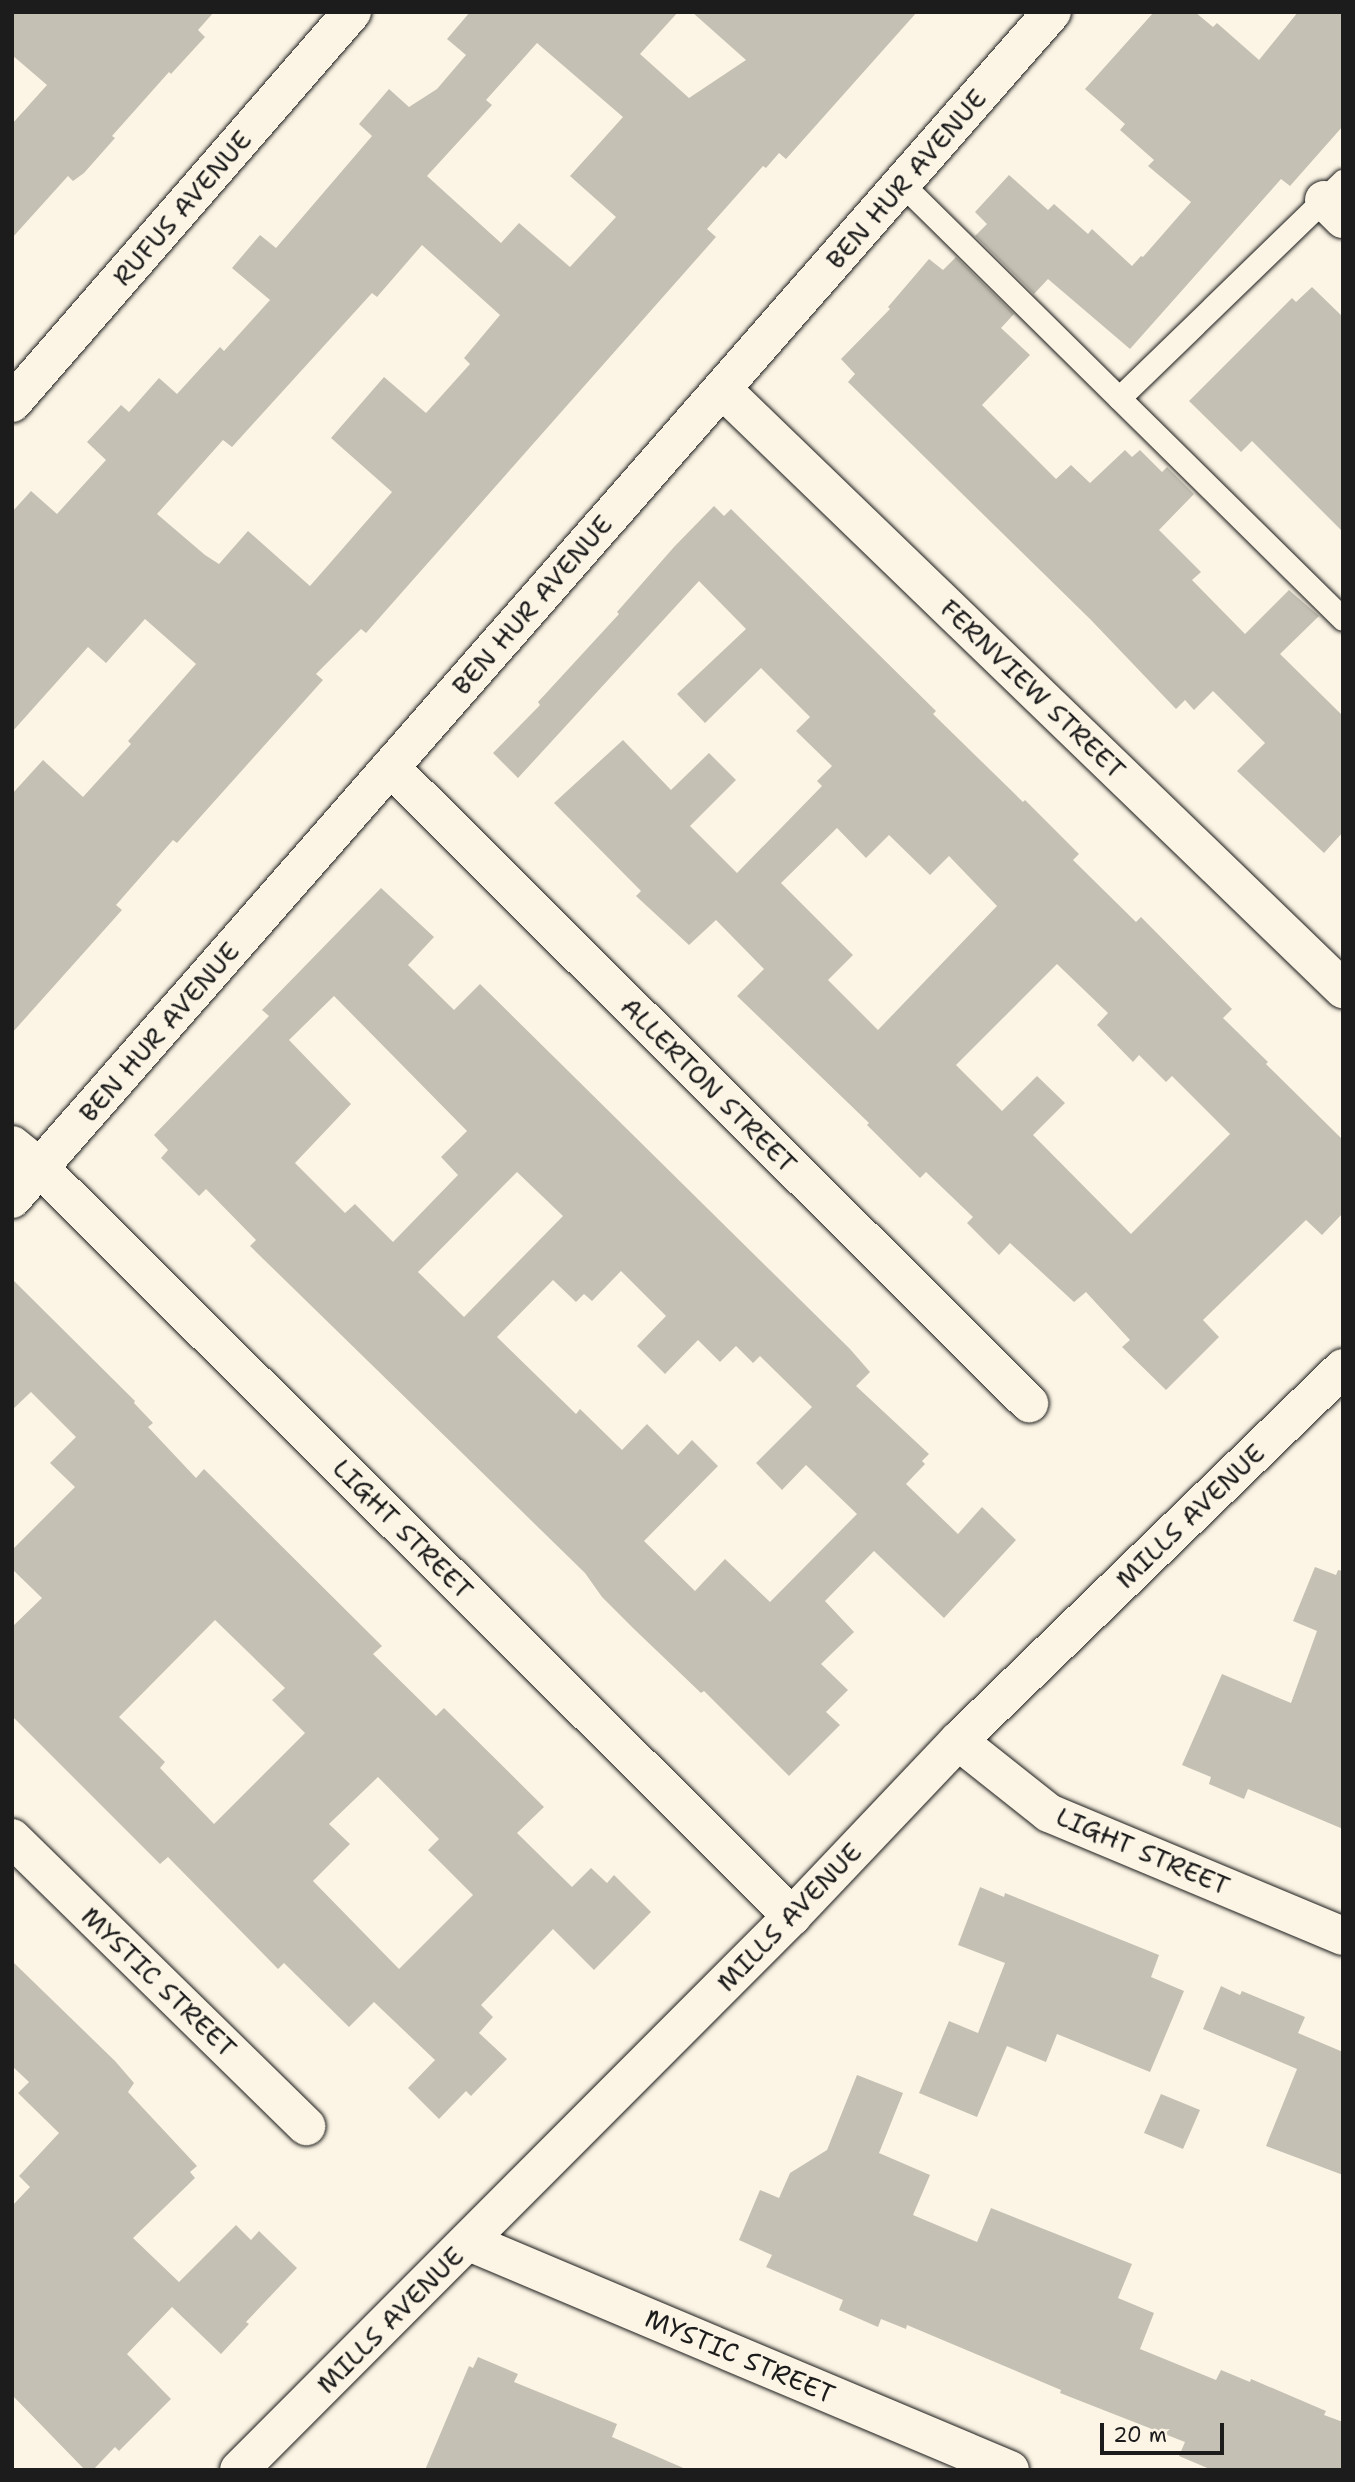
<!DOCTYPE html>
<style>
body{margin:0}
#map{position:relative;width:1355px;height:2482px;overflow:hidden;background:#fcf5e5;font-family:"Shantell Sans",sans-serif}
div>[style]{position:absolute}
.building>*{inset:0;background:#c4c0b3}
.roads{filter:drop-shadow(0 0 2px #1c1c1c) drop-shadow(0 0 2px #1c1c1c)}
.lane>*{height:23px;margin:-11.5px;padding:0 11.5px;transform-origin:11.5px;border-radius:11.5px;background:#fcf5e5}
.street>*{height:38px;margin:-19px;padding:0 19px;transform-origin:19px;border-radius:19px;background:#fcf5e5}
.secondary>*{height:38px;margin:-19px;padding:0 19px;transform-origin:19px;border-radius:19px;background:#fcf5e5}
span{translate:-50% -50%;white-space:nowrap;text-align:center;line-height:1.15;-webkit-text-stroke:5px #fcf5e5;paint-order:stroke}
.street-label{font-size:26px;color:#1c1c1c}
.frame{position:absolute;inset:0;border:14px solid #1c1c1c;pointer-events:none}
.scale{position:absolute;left:1100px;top:2423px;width:124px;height:32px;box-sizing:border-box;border:4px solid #1c1c1c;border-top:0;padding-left:9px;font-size:21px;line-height:24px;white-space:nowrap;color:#1c1c1c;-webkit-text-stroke:5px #fcf5e5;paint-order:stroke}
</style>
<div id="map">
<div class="building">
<i style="clip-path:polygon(12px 12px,214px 12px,198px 30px,205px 37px,171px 74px,169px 72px,112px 136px,115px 138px,84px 173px,73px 181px,68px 176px,12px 238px,12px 124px,47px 85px,12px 55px)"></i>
<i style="clip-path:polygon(evenodd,470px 12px,678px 12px,640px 54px,689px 98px,746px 60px,692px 12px,917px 12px,786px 159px,779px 153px,766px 168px,763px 166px,707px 229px,716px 237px,366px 633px,361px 629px,316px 674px,323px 680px,177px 843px,173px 840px,116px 905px,122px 910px,12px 1033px,12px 794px,43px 760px,83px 797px,131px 744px,128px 741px,196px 664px,145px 619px,106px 663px,88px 647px,12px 732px,12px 512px,31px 491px,57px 514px,106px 460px,87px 442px,121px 405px,129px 412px,159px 378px,177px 394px,220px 347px,224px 351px,270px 300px,232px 268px,260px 235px,276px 248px,372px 136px,359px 124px,389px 89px,409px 107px,437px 89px,466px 55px,447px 39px,470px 12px,537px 43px,623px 117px,570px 176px,616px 217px,570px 267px,519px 223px,501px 243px,427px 176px,492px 105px,486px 100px,537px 43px,470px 12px,422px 245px,500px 315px,464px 358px,470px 364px,426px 413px,384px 377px,331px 438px,392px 492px,310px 586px,248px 531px,219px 564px,205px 555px,157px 514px,223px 440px,232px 447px,372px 293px,377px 297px,422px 245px)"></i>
<i style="clip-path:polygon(1154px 12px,1195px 12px,1213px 27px,1217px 23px,1259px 60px,1298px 12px,1343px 12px,1343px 126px,1290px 186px,1281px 179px,1130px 349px,1048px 279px,1034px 294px,975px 236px,987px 224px,975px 212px,1009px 175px,1048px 210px,1054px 204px,1088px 234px,1092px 229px,1132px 266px,1141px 256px,1143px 257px,1191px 202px,1148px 166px,1154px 160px,1120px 130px,1125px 124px,1085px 89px)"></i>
<i style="clip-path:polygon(956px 257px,1014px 314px,1001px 328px,1030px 355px,982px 405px,1056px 479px,1071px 465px,1090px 483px,1125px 450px,1132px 457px,1140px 450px,1162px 472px,1167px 467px,1194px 494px,1159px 530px,1201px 572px,1192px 580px,1245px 634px,1289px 590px,1319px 616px,1280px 654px,1343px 716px,1343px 832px,1324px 853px,1237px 771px,1265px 743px,1213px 691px,1194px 710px,1185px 700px,1176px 709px,1091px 620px,848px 382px,855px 374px,841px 359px,890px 309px,888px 307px,929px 259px,943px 270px)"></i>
<i style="clip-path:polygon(1312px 287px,1343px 317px,1343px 532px,1252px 441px,1241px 452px,1189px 401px,1292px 298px,1296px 302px)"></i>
<i style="clip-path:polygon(evenodd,714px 506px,724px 516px,731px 509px,936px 711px,933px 714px,1023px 802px,1025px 800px,1079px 854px,1073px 860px,1136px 922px,1141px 917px,1232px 1009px,1223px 1018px,1268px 1062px,1266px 1064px,1343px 1140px,1343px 1213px,1322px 1235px,1306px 1220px,1203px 1320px,1219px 1337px,1166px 1390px,1122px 1347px,1130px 1340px,1086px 1292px,1074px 1302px,1010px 1243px,999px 1255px,967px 1223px,973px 1217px,926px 1172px,920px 1178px,867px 1125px,869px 1123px,737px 996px,764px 969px,716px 920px,689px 945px,636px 896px,641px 891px,554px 803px,623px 740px,671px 790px,709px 753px,736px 780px,690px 826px,737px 873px,822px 786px,817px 781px,832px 766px,796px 731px,810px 717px,761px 668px,705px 723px,677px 694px,746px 629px,699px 581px,518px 778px,493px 753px,540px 705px,538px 702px,619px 614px,617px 612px,674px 547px,714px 506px,837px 828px,866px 858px,889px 835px,930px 875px,949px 856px,997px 906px,878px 1030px,828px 980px,853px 955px,781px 883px,837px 828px,714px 506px,1057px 964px,1108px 1013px,1097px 1025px,1133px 1062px,1139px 1055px,1166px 1082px,1172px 1076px,1230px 1134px,1131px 1234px,1033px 1135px,1065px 1103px,1037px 1076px,1002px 1111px,956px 1065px,1057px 964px)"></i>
<i style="clip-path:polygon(evenodd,381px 888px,434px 937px,408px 965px,454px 1010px,480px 984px,850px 1349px,870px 1372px,856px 1386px,929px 1454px,922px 1461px,925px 1464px,906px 1484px,958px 1534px,982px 1507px,1016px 1540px,944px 1618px,874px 1551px,825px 1601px,854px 1632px,821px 1664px,848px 1690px,826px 1712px,840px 1725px,789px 1776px,704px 1691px,701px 1693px,634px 1629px,602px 1597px,585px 1573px,250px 1246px,256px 1240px,206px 1189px,199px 1196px,161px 1158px,168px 1150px,154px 1135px,269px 1016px,262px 1010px,381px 888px,334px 996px,467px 1131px,441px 1157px,458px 1175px,393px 1242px,355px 1204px,345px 1213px,295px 1163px,351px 1104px,289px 1040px,334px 996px,381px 888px,517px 1172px,563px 1216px,464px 1317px,418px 1272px,517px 1172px,381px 888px,621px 1271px,666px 1316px,637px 1346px,665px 1374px,698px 1340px,720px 1362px,736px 1346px,753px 1363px,760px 1356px,812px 1407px,756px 1463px,782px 1490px,806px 1465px,857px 1514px,770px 1602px,725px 1559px,695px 1591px,644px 1541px,718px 1466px,692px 1440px,678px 1455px,647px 1424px,622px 1450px,580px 1409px,576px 1414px,497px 1337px,553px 1280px,576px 1302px,584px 1294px,592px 1301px,621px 1271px)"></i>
<i style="clip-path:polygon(evenodd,12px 1279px,135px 1401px,134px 1403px,153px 1423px,148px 1427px,196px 1478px,204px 1469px,382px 1646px,373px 1654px,436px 1716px,444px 1708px,544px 1807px,517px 1833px,572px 1887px,591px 1868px,607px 1883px,614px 1875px,651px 1912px,594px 1970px,553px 1929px,481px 2005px,493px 2017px,479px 2033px,507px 2059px,471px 2096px,466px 2091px,439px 2119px,408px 2088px,435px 2060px,374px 2002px,349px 2027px,284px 1963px,278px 1969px,168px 1857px,160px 1864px,12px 1716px,12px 1627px,42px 1598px,12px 1569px,12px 1550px,75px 1487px,50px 1463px,76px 1437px,31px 1392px,12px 1410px,12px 1279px,215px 1620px,285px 1688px,272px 1700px,305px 1733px,214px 1824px,160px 1768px,165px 1762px,119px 1717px,215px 1620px,12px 1279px,378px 1777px,439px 1839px,428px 1850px,473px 1895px,399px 1969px,313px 1881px,350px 1844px,329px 1824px,378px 1777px)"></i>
<i style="clip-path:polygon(1315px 1567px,1336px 1575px,1338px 1570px,1343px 1571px,1343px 1829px,1248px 1789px,1244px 1799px,1209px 1784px,1211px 1777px,1182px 1765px,1222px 1674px,1291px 1703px,1317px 1631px,1293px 1621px)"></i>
<i style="clip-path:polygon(980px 1887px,1004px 1897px,1005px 1893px,1159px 1955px,1151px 1977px,1184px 1991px,1150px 2072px,1057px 2034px,1046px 2062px,1007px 2046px,977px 2117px,919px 2093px,949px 2021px,978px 2033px,1005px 1963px,958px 1945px)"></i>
<i style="clip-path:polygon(12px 1961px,115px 2061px,134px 2083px,128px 2092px,197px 2166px,190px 2172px,195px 2178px,133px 2238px,179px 2282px,236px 2225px,251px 2240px,259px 2231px,297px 2268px,246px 2322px,249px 2324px,221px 2354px,172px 2307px,127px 2354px,171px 2399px,119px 2451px,115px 2447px,93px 2470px,85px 2470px,12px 2395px,12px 2206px,30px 2187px,19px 2176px,59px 2133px,18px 2093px,29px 2082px,12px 2066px)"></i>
<i style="clip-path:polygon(1221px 1986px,1240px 1995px,1242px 1991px,1305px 2017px,1298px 2033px,1343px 2052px,1343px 2175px,1266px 2146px,1297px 2069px,1203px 2029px)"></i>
<i style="clip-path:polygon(857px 2075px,903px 2093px,879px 2153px,930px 2175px,913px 2215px,977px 2242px,991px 2208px,1132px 2264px,1118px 2298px,1154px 2313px,1140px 2349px,1216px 2380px,1221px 2370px,1250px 2382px,1251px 2379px,1326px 2411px,1324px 2415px,1343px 2422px,1343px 2470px,1212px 2470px,1179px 2456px,1185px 2442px,1060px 2393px,1061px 2390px,907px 2325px,906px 2329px,881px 2319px,878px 2327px,839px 2310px,843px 2300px,766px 2267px,772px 2255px,739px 2240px,760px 2190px,779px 2198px,790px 2173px,827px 2150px)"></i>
<i style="clip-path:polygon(1161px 2094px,1200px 2110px,1183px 2149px,1144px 2133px)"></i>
<i style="clip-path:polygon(478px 2357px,518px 2374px,514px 2382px,617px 2424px,612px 2437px,688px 2470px,425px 2470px,469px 2366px,473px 2368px)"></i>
</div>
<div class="roads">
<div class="lane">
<i style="left:902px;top:184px;width:619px;rotate:44.61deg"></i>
<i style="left:1119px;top:398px;width:312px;rotate:-44.1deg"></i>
</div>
<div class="street">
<i style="left:1324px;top:200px;width:27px;rotate:45deg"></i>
<i style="left:722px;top:389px;width:864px;rotate:44.01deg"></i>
<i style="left:12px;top:403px;width:518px;rotate:-48.99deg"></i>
<i style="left:390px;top:767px;width:902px;rotate:44.87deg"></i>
<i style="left:12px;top:1145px;width:36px;rotate:39deg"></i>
<i style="left:40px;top:1168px;width:1061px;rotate:44.85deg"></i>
<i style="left:12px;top:1199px;width:1578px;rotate:-48.78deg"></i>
<i style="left:958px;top:1741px;width:116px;rotate:38.4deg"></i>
<i style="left:1049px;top:1813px;width:319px;rotate:22.7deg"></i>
<i style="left:12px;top:1838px;width:412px;rotate:44.4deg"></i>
<i style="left:469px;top:2242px;width:587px;rotate:22.85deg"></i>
</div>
<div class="secondary">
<i style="left:239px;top:2470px;width:783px;rotate:-45.05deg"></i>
<i style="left:792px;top:1916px;width:241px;rotate:-46.5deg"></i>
<i style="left:958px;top:1741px;width:536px;rotate:-44.09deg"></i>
</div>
</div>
<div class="street-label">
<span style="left:906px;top:179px;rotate:-49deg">BEN HUR AVENUE</span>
<span style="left:182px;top:208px;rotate:-49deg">RUFUS AVENUE</span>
<span style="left:532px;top:605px;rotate:-49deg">BEN HUR AVENUE</span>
<span style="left:1033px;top:689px;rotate:44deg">FERNVIEW STREET</span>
<span style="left:159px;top:1032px;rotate:-49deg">BEN HUR AVENUE</span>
<span style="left:709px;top:1085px;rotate:45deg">ALLERTON STREET</span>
<span style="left:1190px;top:1516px;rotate:-44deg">MILLS AVENUE</span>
<span style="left:403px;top:1529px;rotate:45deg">LIGHT STREET</span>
<span style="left:1143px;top:1851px;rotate:23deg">LIGHT STREET</span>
<span style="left:789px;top:1917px;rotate:-46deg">MILLS AVENUE</span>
<span style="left:159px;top:1982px;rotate:44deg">MYSTIC STREET</span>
<span style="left:390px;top:2320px;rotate:-45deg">MILLS AVENUE</span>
<span style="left:740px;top:2356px;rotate:23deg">MYSTIC STREET</span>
</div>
<div class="frame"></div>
<div class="scale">20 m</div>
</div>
